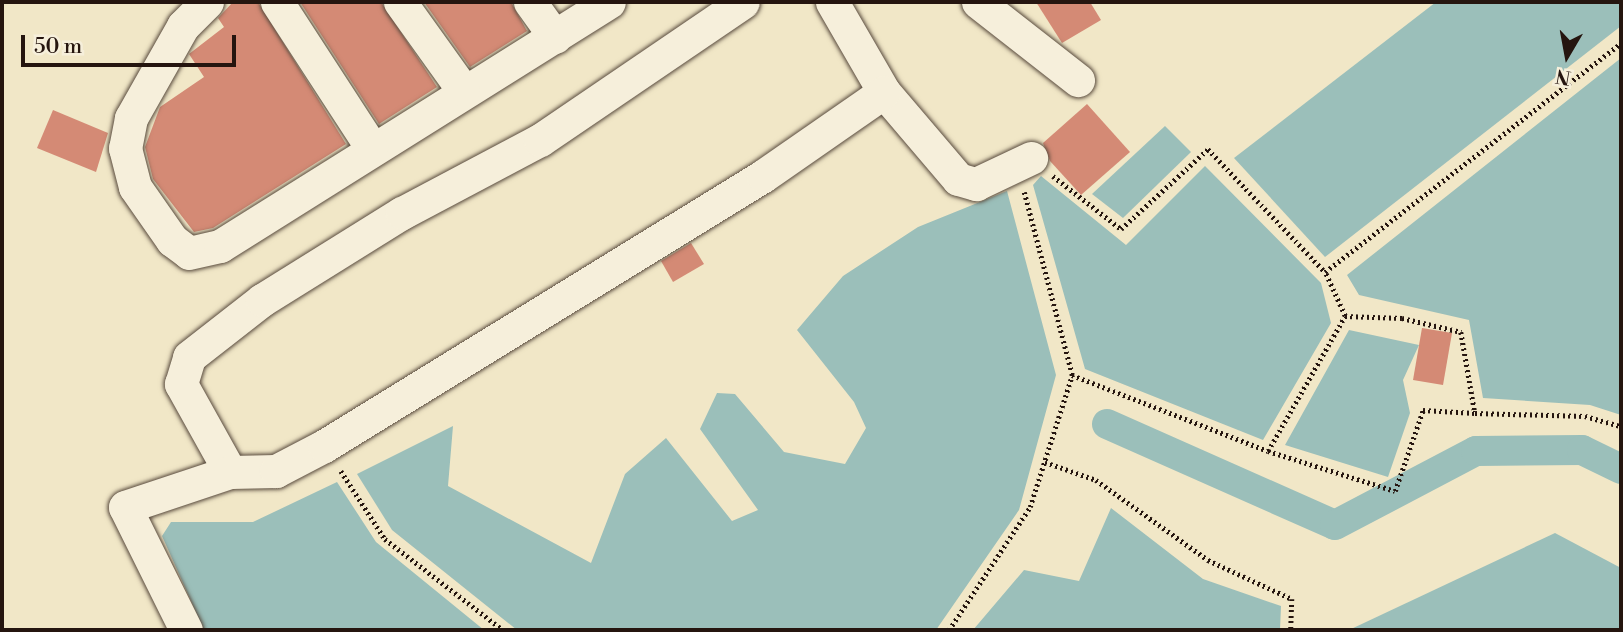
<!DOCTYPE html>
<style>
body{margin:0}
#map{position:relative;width:1623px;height:632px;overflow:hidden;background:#f1e7c7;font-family:"Libre Bodoni",serif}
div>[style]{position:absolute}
.water>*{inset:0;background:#9bbfba}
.canal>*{height:30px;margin:-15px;padding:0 15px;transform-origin:15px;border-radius:15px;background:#9bbfba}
.building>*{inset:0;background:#d48a75}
.path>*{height:4.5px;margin-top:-2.25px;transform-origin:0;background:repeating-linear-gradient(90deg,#25150f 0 2px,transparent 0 5.5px)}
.roads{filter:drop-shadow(0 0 2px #584a3d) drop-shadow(0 0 2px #584a3d)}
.minor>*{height:33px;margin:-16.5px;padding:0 16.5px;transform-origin:16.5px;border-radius:16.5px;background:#f6efdb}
span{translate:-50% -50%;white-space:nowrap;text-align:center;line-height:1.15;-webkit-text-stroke:6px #f6efdb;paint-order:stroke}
.frame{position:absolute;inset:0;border:4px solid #25150f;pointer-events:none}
.north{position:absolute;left:1532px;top:21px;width:70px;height:70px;-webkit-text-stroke:5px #f6efdb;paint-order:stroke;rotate:190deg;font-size:19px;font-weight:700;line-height:28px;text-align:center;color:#25150f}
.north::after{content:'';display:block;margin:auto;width:24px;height:32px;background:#25150f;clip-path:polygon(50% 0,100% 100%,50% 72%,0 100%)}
.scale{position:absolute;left:21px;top:35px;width:215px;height:32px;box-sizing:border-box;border:4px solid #25150f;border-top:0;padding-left:9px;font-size:21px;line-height:24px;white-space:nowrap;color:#25150f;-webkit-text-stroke:5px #f6efdb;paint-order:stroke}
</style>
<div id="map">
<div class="water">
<i style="clip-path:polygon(1436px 2px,1621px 2px,1621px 26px,1325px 257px,1234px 158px)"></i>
<i style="clip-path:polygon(1621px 58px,1621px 415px,1590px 405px,1483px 398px,1469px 320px,1359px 295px,1347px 275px)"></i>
<i style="clip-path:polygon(1165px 126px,1191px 152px,1123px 218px,1092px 194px)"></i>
<i style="clip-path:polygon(1205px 166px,1321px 283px,1331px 323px,1263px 440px,1085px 369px,1033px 185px,1041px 176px,1126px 245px)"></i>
<i style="clip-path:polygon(1007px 191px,1056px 375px,1019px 510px,936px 630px,517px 630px,392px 530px,357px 474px,453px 426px,448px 486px,591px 563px,625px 474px,666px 438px,732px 521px,758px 510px,700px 429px,717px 393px,735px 394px,784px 452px,845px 464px,866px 428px,854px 402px,797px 330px,843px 276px,918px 227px)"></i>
<i style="clip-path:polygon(1349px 330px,1419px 345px,1403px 380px,1410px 413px,1388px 477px,1285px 445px)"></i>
<i style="clip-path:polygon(337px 482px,376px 542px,484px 630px,204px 630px,162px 536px,171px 522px,253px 522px)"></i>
<i style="clip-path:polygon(1111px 508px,1203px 579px,1281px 606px,1280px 630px,973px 630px,1024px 570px,1079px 581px)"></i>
<i style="clip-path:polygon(1555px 533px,1621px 568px,1621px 630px,1349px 630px)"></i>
</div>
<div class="canal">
<i style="left:1107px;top:424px;width:249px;rotate:23.9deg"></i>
<i style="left:1335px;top:525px;width:159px;rotate:-27.7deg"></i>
<i style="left:1476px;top:451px;width:106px;rotate:-0.5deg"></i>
<i style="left:1582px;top:450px;width:43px;rotate:26deg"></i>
</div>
<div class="building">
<i style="clip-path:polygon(233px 2px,258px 2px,346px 144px,213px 228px,194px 232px,153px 179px,145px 147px,160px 107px,204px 77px,189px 54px,224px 27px,218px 18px)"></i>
<i style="clip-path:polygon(300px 2px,381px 2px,437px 87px,379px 124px)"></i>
<i style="clip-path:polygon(424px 2px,511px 2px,527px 31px,470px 67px)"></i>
<i style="clip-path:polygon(1036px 2px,1090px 2px,1101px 20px,1062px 43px)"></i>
<i style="clip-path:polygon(1087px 104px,1130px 152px,1081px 195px,1050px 161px,1043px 143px)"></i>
<i style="clip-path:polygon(53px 110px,108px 133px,96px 172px,37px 148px)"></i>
<i style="clip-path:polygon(691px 243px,704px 264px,673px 282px,661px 261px)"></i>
<i style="clip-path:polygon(1422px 328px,1452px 333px,1443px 385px,1413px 380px)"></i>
</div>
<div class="path">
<i style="left:1053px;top:176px;width:86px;rotate:37.9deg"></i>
<i style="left:1121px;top:229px;width:118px;rotate:-42.6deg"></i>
<i style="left:1208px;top:149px;width:170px;rotate:46.4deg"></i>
<i style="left:1345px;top:316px;width:48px;rotate:-114.4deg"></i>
<i style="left:1325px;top:272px;width:374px;rotate:-37.7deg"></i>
<i style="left:1345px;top:316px;width:57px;rotate:2deg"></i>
<i style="left:1402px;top:318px;width:61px;rotate:13.3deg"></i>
<i style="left:1461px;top:332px;width:82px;rotate:80.2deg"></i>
<i style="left:1475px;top:413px;width:110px;rotate:1.6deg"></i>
<i style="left:1585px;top:416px;width:37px;rotate:16deg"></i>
<i style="left:1072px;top:375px;width:210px;rotate:21.2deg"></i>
<i style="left:1268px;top:451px;width:155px;rotate:-60.3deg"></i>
<i style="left:1268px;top:451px;width:133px;rotate:17.5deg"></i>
<i style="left:1395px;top:491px;width:86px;rotate:-70.9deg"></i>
<i style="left:1423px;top:410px;width:52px;rotate:3.3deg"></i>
<i style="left:1045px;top:462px;width:54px;rotate:19.4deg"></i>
<i style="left:1096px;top:480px;width:138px;rotate:35.5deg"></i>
<i style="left:1208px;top:560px;width:93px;rotate:24.9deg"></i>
<i style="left:1292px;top:599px;width:31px;rotate:92deg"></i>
<i style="left:341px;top:471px;width:81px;rotate:57.1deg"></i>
<i style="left:385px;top:539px;width:149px;rotate:37.6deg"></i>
<i style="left:949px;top:630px;width:147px;rotate:-56.6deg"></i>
<i style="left:1030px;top:507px;width:139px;rotate:-72.3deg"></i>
<i style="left:1072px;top:375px;width:189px;rotate:-104.7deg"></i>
</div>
<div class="roads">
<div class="minor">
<i style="left:207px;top:2px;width:34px;rotate:135deg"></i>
<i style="left:183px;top:26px;width:106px;rotate:119.5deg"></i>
<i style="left:131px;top:118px;width:31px;rotate:101deg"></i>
<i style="left:125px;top:148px;width:40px;rotate:75.6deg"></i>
<i style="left:135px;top:187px;width:65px;rotate:55.1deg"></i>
<i style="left:172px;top:240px;width:21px;rotate:37deg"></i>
<i style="left:189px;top:253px;width:32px;rotate:-13deg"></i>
<i style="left:220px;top:246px;width:459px;rotate:-32.1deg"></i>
<i style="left:277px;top:2px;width:173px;rotate:57deg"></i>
<i style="left:400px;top:2px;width:108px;rotate:54.4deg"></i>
<i style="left:530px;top:2px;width:43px;rotate:54.5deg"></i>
<i style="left:832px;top:2px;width:104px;rotate:60deg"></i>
<i style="left:884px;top:92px;width:114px;rotate:49.6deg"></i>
<i style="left:958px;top:179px;width:19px;rotate:16deg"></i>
<i style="left:976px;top:184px;width:61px;rotate:-25.3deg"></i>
<i style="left:978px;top:2px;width:127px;rotate:38deg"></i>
<i style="left:230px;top:472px;width:101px;rotate:-119.1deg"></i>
<i style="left:181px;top:384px;width:28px;rotate:-73deg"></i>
<i style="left:189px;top:357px;width:93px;rotate:-38deg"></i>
<i style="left:262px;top:300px;width:165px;rotate:-31.9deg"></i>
<i style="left:402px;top:213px;width:156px;rotate:-27.9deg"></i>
<i style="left:540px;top:140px;width:245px;rotate:-34.2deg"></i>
<i style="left:186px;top:630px;width:137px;rotate:-116.4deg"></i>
<i style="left:125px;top:507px;width:111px;rotate:-18.4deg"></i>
<i style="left:230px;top:472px;width:46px;rotate:-1.2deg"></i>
<i style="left:276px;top:471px;width:54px;rotate:-27.5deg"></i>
<i style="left:324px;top:446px;width:515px;rotate:-31.59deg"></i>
<i style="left:763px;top:176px;width:147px;rotate:-34.8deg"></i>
</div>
</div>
<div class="frame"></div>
<div class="north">N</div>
<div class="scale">50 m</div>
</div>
